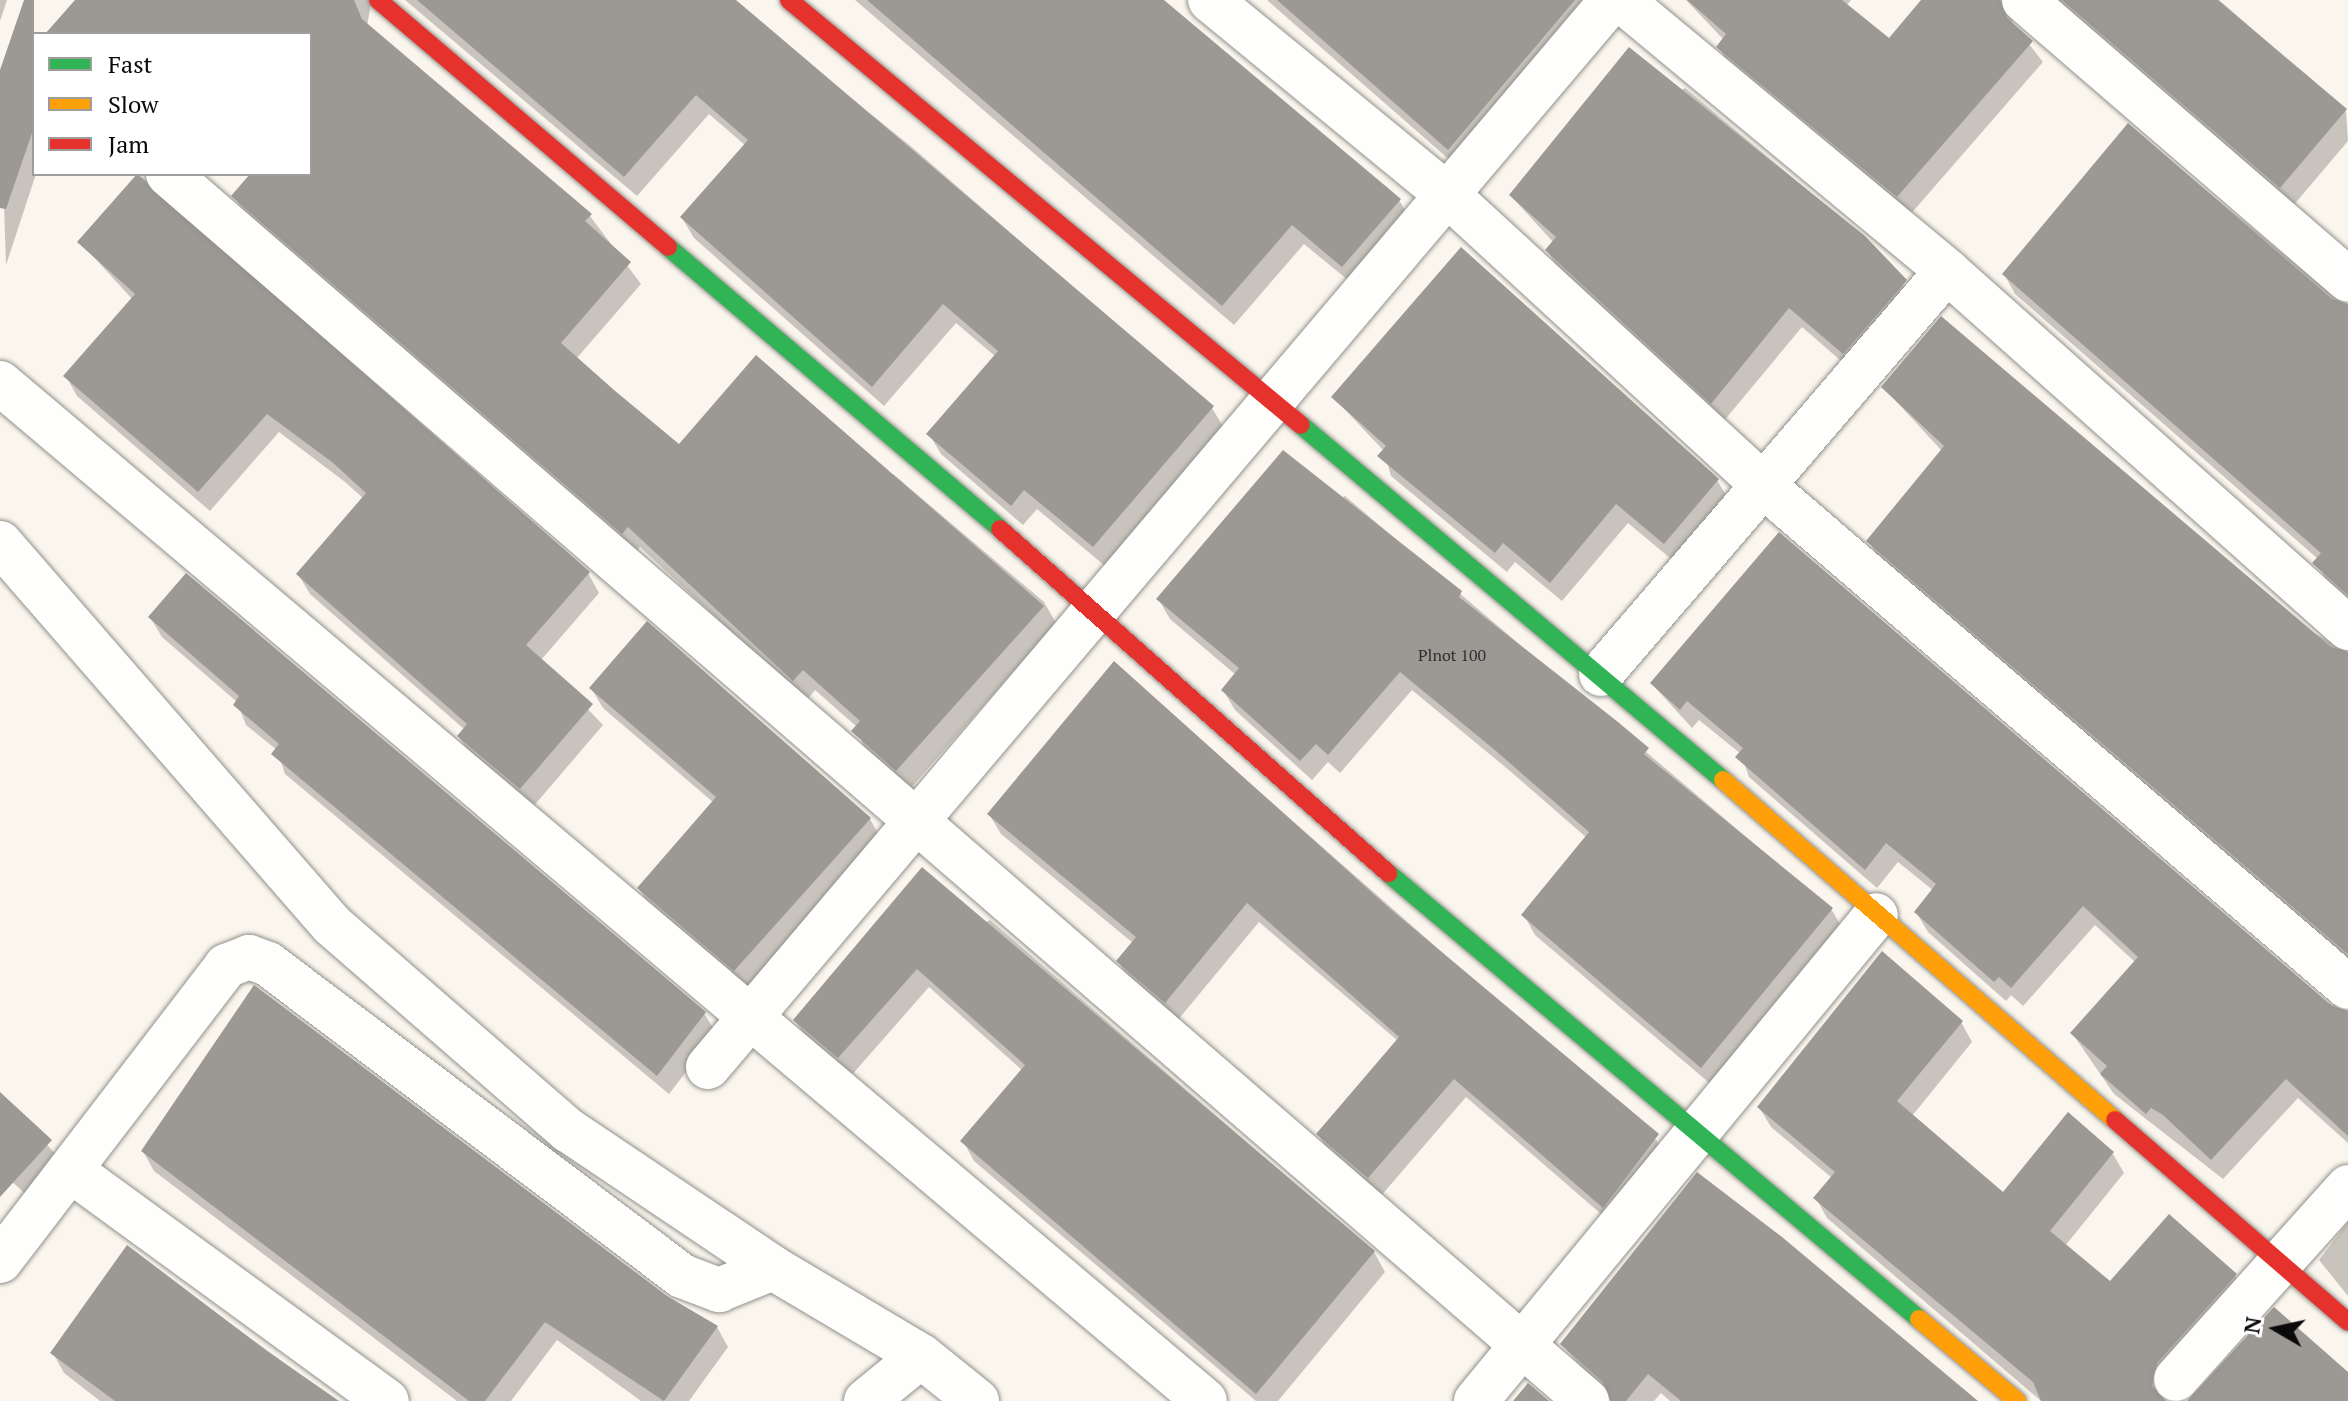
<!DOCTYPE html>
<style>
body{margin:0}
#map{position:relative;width:2348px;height:1401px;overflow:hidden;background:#faf6ed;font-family:"PT Serif",serif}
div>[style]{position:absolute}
.shadow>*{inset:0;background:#0003}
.building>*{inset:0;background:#9c9894}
.roads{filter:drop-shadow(0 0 2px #92908c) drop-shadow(0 0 2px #92908c)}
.street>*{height:44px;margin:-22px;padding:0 22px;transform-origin:22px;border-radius:22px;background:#fefefc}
.fast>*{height:18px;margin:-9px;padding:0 9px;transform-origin:9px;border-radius:9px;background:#30b455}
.slow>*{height:18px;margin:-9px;padding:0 9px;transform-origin:9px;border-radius:9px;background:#ff9f0a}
.jam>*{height:18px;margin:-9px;padding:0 9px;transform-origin:9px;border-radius:9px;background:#e5322d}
span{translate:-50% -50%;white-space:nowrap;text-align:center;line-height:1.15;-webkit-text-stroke:8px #fff;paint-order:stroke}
.number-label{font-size:16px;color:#2e2e2c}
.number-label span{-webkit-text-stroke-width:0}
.legend{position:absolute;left:32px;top:32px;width:280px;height:144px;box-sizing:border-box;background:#fff;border:2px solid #9d9d9d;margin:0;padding:10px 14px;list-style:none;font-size:24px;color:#0a0a0a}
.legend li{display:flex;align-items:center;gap:16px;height:40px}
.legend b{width:40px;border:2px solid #9d9d9d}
.north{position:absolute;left:2236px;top:1289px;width:80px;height:80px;-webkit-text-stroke:6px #fff;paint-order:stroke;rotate:279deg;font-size:22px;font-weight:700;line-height:32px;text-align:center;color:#0a0a0a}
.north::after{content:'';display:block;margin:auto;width:28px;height:36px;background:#0a0a0a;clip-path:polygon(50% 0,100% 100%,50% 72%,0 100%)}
</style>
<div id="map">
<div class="shadow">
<i style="clip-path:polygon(0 0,7px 0,0 21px)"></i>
<i style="clip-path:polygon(77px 0,382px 0,371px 4px,367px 26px,590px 216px,641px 284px,576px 359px,679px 447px,889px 479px,893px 474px,1044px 602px,1056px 623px,909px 790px,865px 752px,857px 727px,815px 690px,806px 701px,640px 547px,635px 553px,246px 216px,234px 196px,253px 174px,310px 174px,310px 34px,48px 34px)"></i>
<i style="clip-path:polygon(405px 0,729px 0,913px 148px,1212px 408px,1224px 428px,1105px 566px,1037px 509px,1023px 525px,941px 454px,929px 434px,996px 357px,956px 323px,884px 406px,694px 238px,682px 218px,746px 146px,709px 114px,637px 196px)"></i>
<i style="clip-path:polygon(855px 0,1157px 0,1399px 200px,1411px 220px,1354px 285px,1304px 244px,1234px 325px)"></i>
<i style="clip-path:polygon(1267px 0,1600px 0,1460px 169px)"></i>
<i style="clip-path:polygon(1686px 0,1851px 0,1846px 6px,1889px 41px,1924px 0,2022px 0,2012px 22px,2043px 62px,1909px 216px,1730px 67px,1719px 47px,1724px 40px)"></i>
<i style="clip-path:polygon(2052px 0,2219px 0,2346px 111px,2348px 141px,2292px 207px)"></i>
<i style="clip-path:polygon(34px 50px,36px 174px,6px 265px,0 89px)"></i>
<i style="clip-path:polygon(1685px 88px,1864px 237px,1916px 301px,1855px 373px,1802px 327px,1723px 422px,1559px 270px,1547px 250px,1554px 243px,1511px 196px)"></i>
<i style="clip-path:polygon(2128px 126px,2348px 307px,2348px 604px,2326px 583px,2318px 559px,2015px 294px,2004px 274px)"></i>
<i style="clip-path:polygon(139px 174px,588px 573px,599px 593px,541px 660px,603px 725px,532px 808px,471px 756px,459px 737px,465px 730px,310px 594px,298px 574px,364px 499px,345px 482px,279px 432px,210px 511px,77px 396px,66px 376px,133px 300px,80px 242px)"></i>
<i style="clip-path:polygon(1883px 387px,2348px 652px,2348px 962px,1880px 561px,1869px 541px,1942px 451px)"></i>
<i style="clip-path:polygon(1333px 397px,1717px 480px,1729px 500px,1676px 563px,1628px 523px,1562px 601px,1515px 562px,1507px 572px,1391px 476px,1384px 451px)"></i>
<i style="clip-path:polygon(1345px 496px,1831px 909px,1843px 929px,1713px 1086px,1535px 935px,1524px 915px,1587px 838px,1510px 771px,1412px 690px,1340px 773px,1328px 762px,1312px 780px,1235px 710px,1223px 690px,1236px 675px,1170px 619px,1159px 600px)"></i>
<i style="clip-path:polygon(150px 617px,704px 1013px,716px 1033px,669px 1094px,285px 774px,277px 750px,246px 725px,237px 702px,162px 637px)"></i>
<i style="clip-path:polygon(1114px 664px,1657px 1141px,1668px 1161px,1615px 1226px,1466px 1097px,1380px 1197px,1330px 1154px,1318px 1134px,1398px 1041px,1259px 922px,1177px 1021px,1130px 981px,1118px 961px,1133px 943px,1001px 834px,989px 814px)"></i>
<i style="clip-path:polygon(1652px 684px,2348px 1012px,2348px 1143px,2298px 1098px,2223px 1179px,2114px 1094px,2072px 1033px,2136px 963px,2095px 925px,2023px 1006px,2011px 995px,2006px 1001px,1928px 932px,1916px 912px,1934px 891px,1898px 862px,1877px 888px,1749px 777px,1741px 754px,1699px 720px,1692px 728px)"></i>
<i style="clip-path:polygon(591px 688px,870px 819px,881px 839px,746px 989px,650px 908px,639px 888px,714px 803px,603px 708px)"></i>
<i style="clip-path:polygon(990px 920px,1374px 1252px,1385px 1272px,1278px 1401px,1256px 1401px,974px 1161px,963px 1141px,1023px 1071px,929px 987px,850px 1077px,807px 1040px,795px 1020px)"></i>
<i style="clip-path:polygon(1961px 1022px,1972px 1042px,1912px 1116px,2003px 1194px,2113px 1154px,2124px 1173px,2065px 1246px,2110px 1284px,2235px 1275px,2246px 1295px,2167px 1383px,2164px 1401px,2041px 1401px,1827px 1218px,1816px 1198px,1832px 1178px,1771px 1127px,1759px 1107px)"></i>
<i style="clip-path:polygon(0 1094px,62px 1161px,29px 1197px,0 1171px)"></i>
<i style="clip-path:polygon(143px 1151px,666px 1298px,717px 1327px,728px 1347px,689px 1401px,641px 1401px,557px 1340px,511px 1401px,457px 1401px,154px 1171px)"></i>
<i style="clip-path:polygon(2348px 1222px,2348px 1296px,2319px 1260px)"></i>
<i style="clip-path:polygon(127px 1248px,320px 1389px,327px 1401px,100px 1401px,64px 1373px,53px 1353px)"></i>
<i style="clip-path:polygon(1562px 1345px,1974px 1401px,1670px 1401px,1661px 1393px,1654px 1401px,1611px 1401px)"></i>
</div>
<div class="building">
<i style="clip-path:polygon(24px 0,34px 0,34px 127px,6px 209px,0 208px,0 70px)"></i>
<i style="clip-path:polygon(75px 0,354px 0,362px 19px,592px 214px,585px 221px,631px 262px,561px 343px,614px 390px,679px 444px,756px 355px,1044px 606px,896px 771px,851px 731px,860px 721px,803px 670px,793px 681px,628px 527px,622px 534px,231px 196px,250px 174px,310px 174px,310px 34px,45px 34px)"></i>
<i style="clip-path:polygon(417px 0,736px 0,1214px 406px,1093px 547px,1024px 490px,1011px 506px,926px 434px,998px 351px,943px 304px,872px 387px,680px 217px,748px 140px,696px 95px,624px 177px)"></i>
<i style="clip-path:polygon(867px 0,1164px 0,1401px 199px,1342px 267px,1292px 225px,1222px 306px)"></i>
<i style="clip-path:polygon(1277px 0,1575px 0,1448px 150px)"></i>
<i style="clip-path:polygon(1687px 0,1842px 0,1889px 38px,1921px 0,2000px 0,2007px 18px,2033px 41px,1897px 197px,1716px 47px,1726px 34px)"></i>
<i style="clip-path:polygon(2062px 0,2218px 0,2347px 109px,2280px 188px)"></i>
<i style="clip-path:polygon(1629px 47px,1865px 236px,1907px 280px,1843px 354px,1789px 308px,1711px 404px,1545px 250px,1556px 237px,1509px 195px)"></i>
<i style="clip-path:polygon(2128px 123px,2332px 299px,2348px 304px,2348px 595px,2312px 563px,2321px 553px,2002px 274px)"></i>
<i style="clip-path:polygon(137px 174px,590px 572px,526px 645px,593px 704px,520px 789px,457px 736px,467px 724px,296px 574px,366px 493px,332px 462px,267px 414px,198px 492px,63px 376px,135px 294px,77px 242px)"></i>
<i style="clip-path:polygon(1461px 247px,1719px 479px,1664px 544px,1616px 504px,1550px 583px,1503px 543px,1495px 553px,1377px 456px,1386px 446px,1331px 397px)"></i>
<i style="clip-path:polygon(1941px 316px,2331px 647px,2348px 652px,2348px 954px,1866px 541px,1944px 446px,1881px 387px)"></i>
<i style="clip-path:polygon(1283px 450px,1462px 591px,1459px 597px,1618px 722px,1649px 748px,1644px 754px,1833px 908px,1701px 1068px,1521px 915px,1589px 832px,1496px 751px,1400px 672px,1328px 755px,1316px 744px,1300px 761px,1221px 690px,1239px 668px,1156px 599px)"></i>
<i style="clip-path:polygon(1779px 532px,2332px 1006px,2348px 1011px,2348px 1136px,2286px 1079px,2211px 1160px,2163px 1115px,2151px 1108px,2146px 1114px,2100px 1074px,2107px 1066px,2070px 1033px,2138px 957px,2083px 906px,2011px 988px,1999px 977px,1994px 982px,1914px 912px,1936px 884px,1886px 843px,1865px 870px,1735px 757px,1743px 748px,1687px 701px,1680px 710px,1650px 683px)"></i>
<i style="clip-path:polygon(186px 573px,706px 1012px,657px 1076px,271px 754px,279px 744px,233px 705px,239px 696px,148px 617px)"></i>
<i style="clip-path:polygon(647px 621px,871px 818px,734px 971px,637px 888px,716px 797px,589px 688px)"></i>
<i style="clip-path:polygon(1114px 661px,1388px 907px,1659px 1134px,1603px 1208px,1454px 1079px,1368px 1178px,1316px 1134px,1399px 1037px,1247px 903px,1165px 1003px,1116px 961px,1136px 937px,987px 814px)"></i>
<i style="clip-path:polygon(922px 867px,1375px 1251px,1256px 1394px,960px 1141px,1025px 1065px,917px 969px,838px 1058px,793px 1020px)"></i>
<i style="clip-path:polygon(1882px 951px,1963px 1021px,1897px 1101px,2003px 1192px,2068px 1112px,2114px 1152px,2050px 1231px,2110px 1281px,2169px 1214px,2237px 1274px,2157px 1363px,2152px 1386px,2166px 1401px,2041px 1401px,2033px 1382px,1813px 1198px,1835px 1172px,1757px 1107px)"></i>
<i style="clip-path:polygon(254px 985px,667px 1296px,718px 1326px,664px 1401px,545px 1322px,485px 1401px,469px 1401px,141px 1151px)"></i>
<i style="clip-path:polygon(0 1092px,52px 1140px,0 1197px)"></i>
<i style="clip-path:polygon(1697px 1172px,1782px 1237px,1978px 1401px,1681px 1401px,1648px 1374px,1626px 1401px,1611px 1401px,1603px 1382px,1560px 1344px)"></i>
<i style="clip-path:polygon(127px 1245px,267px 1351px,339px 1401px,115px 1401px,50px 1353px)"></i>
<i style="clip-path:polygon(2274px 1307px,2348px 1372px,2348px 1401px,2187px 1401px)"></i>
<i style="clip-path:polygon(1528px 1383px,1549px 1401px,1513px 1401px)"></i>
</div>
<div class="roads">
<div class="street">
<i style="left:1210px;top:0;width:309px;rotate:39.4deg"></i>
<i style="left:1449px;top:196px;width:430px;rotate:42.6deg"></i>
<i style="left:1765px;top:487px;width:768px;rotate:40.62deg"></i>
<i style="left:1621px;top:0;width:424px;rotate:39.7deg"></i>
<i style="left:1947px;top:271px;width:537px;rotate:41.68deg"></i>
<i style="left:2024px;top:0;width:428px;rotate:40.8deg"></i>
<i style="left:168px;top:174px;width:1876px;rotate:40.85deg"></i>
<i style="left:0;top:383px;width:1577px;rotate:40.19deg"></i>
<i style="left:0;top:543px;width:506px;rotate:49.01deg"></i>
<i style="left:332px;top:925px;width:313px;rotate:41deg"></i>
<i style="left:568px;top:1130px;width:247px;rotate:33.9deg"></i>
<i style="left:773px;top:1268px;width:172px;rotate:30.7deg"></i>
<i style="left:921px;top:1356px;width:72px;rotate:38.8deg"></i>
<i style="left:1601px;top:674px;width:531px;rotate:-49.35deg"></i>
<i style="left:708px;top:1067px;width:1398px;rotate:-49.73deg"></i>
<i style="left:70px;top:1170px;width:392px;rotate:36.1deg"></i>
<i style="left:0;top:1261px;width:372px;rotate:-52.5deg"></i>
<i style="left:226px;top:966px;width:25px;rotate:-21deg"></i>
<i style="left:249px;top:957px;width:20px;rotate:20deg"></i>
<i style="left:268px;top:964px;width:518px;rotate:37deg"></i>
<i style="left:682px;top:1276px;width:40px;rotate:21deg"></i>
<i style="left:719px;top:1290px;width:58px;rotate:-22.2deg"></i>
<i style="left:2176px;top:1379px;width:258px;rotate:-48.1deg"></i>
<i style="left:866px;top:1401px;width:71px;rotate:-39.3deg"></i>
<i style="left:1476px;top:1401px;width:629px;rotate:-50.54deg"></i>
</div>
<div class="fast">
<i style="left:668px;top:247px;width:436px;rotate:40.3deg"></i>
<i style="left:1301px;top:425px;width:551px;rotate:40.07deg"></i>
<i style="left:1388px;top:873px;width:693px;rotate:40.03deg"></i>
</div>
<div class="slow">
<i style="left:1723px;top:780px;width:519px;rotate:40.94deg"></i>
<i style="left:1919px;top:1319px;width:128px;rotate:39.9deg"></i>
</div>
<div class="jam">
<i style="left:378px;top:0;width:381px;rotate:40.4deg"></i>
<i style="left:789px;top:0;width:665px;rotate:39.7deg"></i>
<i style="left:1000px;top:529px;width:519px;rotate:41.56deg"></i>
<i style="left:2115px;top:1120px;width:308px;rotate:40.9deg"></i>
</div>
</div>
<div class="number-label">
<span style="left:1452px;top:655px">Plnot 100</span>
</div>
<ul class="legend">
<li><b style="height:10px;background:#30b455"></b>Fast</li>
<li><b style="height:10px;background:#ff9f0a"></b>Slow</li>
<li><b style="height:10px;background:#e5322d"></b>Jam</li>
</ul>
<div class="north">N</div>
</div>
